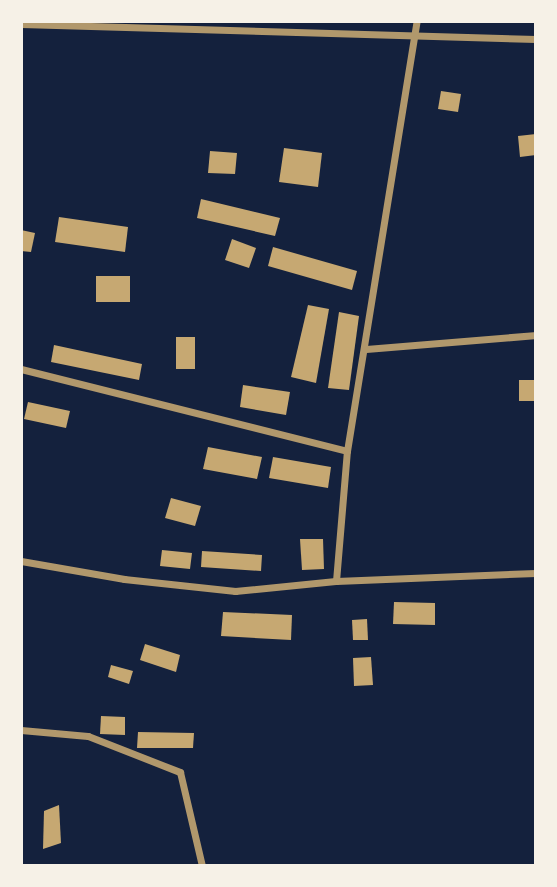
<!DOCTYPE html>
<style>
body{margin:0}
#map{position:relative;width:557px;height:887px;overflow:hidden;background:#14213d;font-family:"Noto Serif",serif}
div>[style]{position:absolute}
.building>*{inset:0;background:#c6a872}
.minor>*{height:7px;margin:-3.5px;padding:0 3.5px;transform-origin:3.5px;border-radius:3.5px;background:#b1986c}
span{translate:-50% -50%;white-space:nowrap;text-align:center;line-height:1.15;-webkit-text-stroke:6px #f6f1e7;paint-order:stroke}
.frame{position:absolute;inset:0;border:23px solid #f6f1e7;pointer-events:none}
</style>
<div id="map">
<div class="building">
<i style="clip-path:polygon(441px 91px,461px 94px,458px 112px,438px 109px)"></i>
<i style="clip-path:polygon(536px 134px,536px 155px,520px 157px,518px 136px)"></i>
<i style="clip-path:polygon(284px 148px,322px 153px,318px 187px,279px 182px)"></i>
<i style="clip-path:polygon(210px 151px,237px 153px,235px 174px,208px 173px)"></i>
<i style="clip-path:polygon(201px 199px,280px 218px,275px 236px,197px 218px)"></i>
<i style="clip-path:polygon(59px 217px,128px 227px,125px 252px,55px 242px)"></i>
<i style="clip-path:polygon(21px 230px,35px 233px,31px 252px,21px 251px)"></i>
<i style="clip-path:polygon(232px 239px,256px 248px,249px 268px,225px 260px)"></i>
<i style="clip-path:polygon(273px 247px,357px 271px,352px 290px,268px 266px)"></i>
<i style="clip-path:polygon(96px 276px,130px 276px,130px 302px,96px 302px)"></i>
<i style="clip-path:polygon(308px 305px,329px 309px,316px 383px,291px 377px)"></i>
<i style="clip-path:polygon(339px 312px,359px 316px,349px 390px,328px 388px)"></i>
<i style="clip-path:polygon(176px 337px,195px 337px,195px 369px,176px 369px)"></i>
<i style="clip-path:polygon(54px 345px,142px 364px,139px 380px,51px 362px)"></i>
<i style="clip-path:polygon(519px 380px,536px 380px,536px 401px,519px 401px)"></i>
<i style="clip-path:polygon(243px 385px,290px 392px,286px 415px,240px 407px)"></i>
<i style="clip-path:polygon(28px 402px,70px 411px,66px 428px,24px 419px)"></i>
<i style="clip-path:polygon(208px 447px,262px 457px,257px 479px,203px 469px)"></i>
<i style="clip-path:polygon(273px 457px,331px 467px,328px 488px,269px 478px)"></i>
<i style="clip-path:polygon(171px 498px,201px 506px,195px 526px,165px 518px)"></i>
<i style="clip-path:polygon(300px 539px,323px 539px,324px 569px,302px 570px)"></i>
<i style="clip-path:polygon(162px 550px,192px 553px,190px 569px,160px 566px)"></i>
<i style="clip-path:polygon(202px 551px,262px 555px,261px 571px,201px 567px)"></i>
<i style="clip-path:polygon(394px 602px,435px 603px,435px 625px,393px 624px)"></i>
<i style="clip-path:polygon(223px 612px,292px 615px,291px 640px,221px 636px)"></i>
<i style="clip-path:polygon(367px 619px,368px 640px,353px 640px,352px 620px)"></i>
<i style="clip-path:polygon(145px 644px,180px 655px,176px 672px,140px 660px)"></i>
<i style="clip-path:polygon(371px 657px,373px 685px,354px 686px,353px 658px)"></i>
<i style="clip-path:polygon(111px 665px,133px 671px,129px 684px,108px 677px)"></i>
<i style="clip-path:polygon(101px 716px,125px 717px,125px 735px,100px 734px)"></i>
<i style="clip-path:polygon(138px 732px,194px 733px,193px 748px,137px 748px)"></i>
<i style="clip-path:polygon(59px 805px,61px 843px,43px 849px,44px 811px)"></i>
</div>
<div class="minor">
<i style="left:21px;top:24px;width:515px;rotate:1.67deg"></i>
<i style="left:366px;top:349px;width:171px;rotate:-4.7deg"></i>
<i style="left:21px;top:369px;width:336px;rotate:14.1deg"></i>
<i style="left:21px;top:561px;width:105px;rotate:9.9deg"></i>
<i style="left:124px;top:579px;width:112px;rotate:6.2deg"></i>
<i style="left:235px;top:591px;width:101px;rotate:-5.7deg"></i>
<i style="left:336px;top:581px;width:200px;rotate:-2.3deg"></i>
<i style="left:336px;top:581px;width:130px;rotate:-85.2deg"></i>
<i style="left:347px;top:451px;width:436px;rotate:-80.8deg"></i>
<i style="left:21px;top:730px;width:67px;rotate:5.1deg"></i>
<i style="left:88px;top:736px;width:99px;rotate:21.4deg"></i>
<i style="left:180px;top:772px;width:97px;rotate:76.8deg"></i>
</div>
<div class="frame"></div>
</div>
